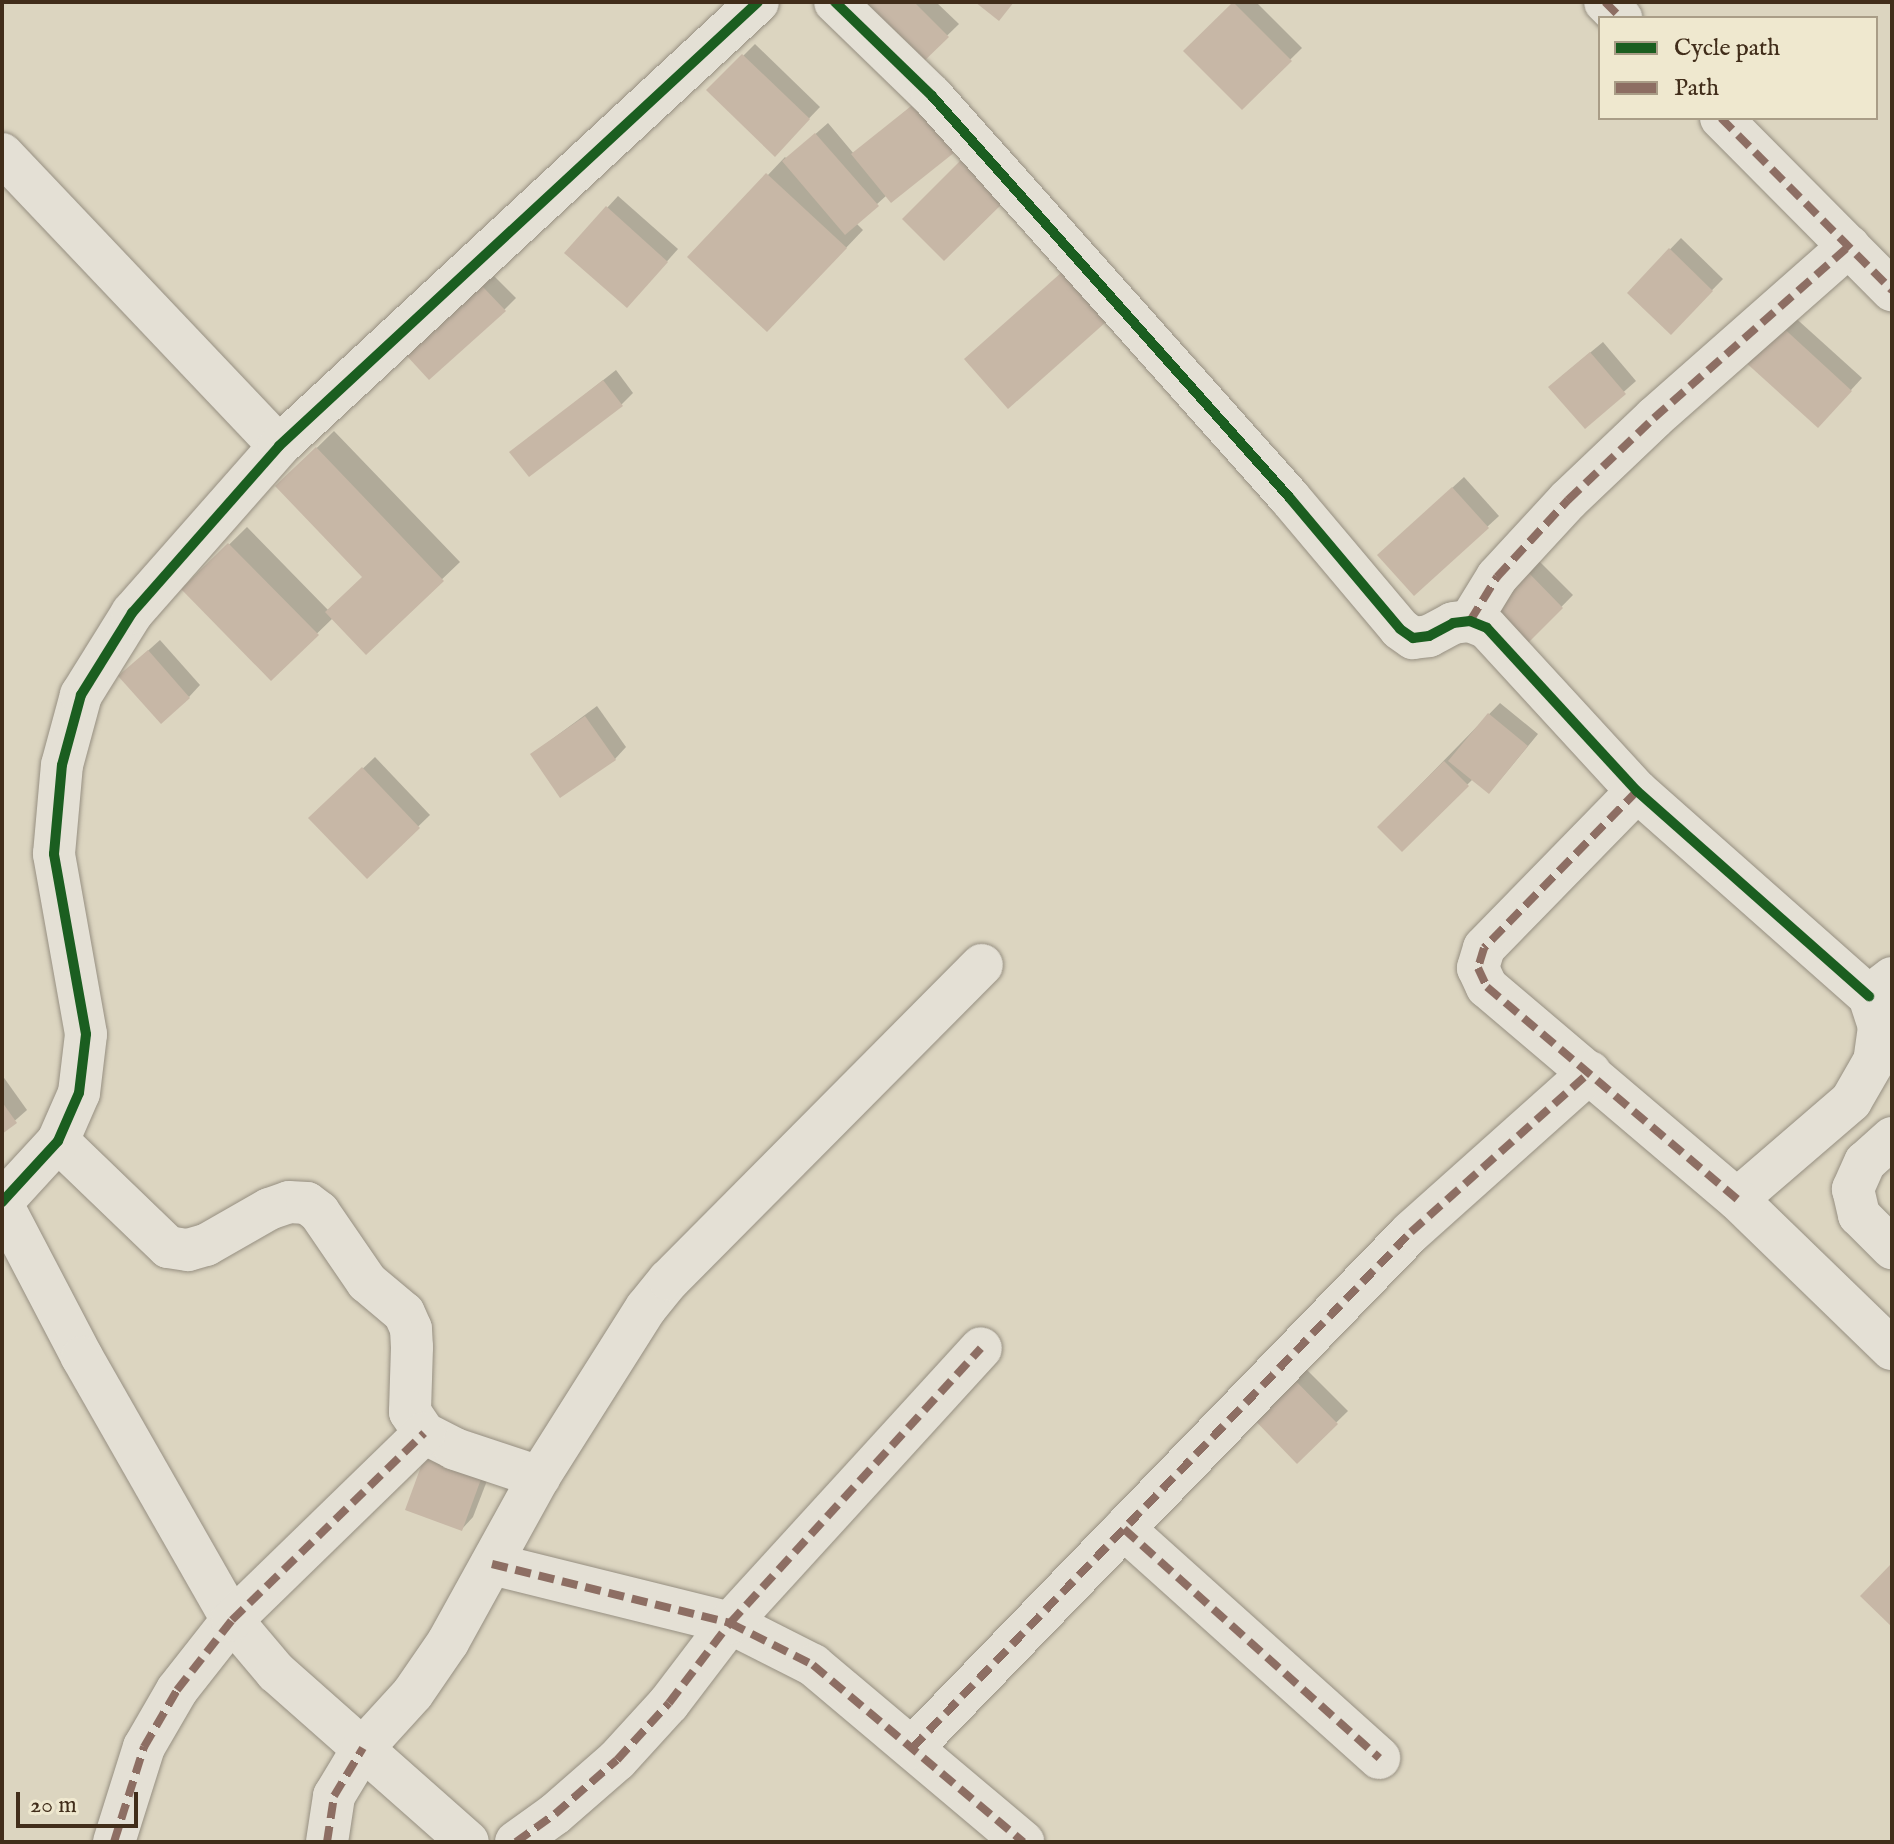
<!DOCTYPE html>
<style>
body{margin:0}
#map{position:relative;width:1894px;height:1844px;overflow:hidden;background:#dcd5c0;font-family:"IM FELL English",serif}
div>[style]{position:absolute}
.shadow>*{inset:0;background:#0003}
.building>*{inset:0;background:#c7b7a6}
.roads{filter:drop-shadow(0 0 2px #968f81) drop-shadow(0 0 2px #968f81)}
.minor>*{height:42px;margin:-21px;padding:0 21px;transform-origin:21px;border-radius:21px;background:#e4e0d5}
.quiet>*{height:8px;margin-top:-4px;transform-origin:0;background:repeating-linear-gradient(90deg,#8d6e63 0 16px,transparent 0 24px)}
.cycleway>*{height:10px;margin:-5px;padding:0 5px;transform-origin:5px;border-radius:5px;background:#1b5e20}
span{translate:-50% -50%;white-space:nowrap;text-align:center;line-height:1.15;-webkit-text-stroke:6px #efe8cf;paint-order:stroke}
.frame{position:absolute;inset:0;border:4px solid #412d1a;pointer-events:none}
.legend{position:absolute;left:1598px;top:16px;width:280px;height:104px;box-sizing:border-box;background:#efe8cf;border:2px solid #a99d87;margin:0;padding:10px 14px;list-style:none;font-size:24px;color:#412d1a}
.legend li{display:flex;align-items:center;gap:16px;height:40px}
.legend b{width:40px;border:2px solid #a99d87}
.scale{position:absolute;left:16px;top:1792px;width:122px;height:36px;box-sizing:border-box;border:4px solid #412d1a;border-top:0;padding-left:10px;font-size:24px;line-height:28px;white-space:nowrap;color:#412d1a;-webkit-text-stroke:6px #efe8cf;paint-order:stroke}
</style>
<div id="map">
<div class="shadow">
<i style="clip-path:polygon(857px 2px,936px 2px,959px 24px,919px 63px)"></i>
<i style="clip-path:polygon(1235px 2px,1256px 2px,1302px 48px,1242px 107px,1186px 51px)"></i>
<i style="clip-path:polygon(755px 44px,820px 107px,775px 154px,709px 90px)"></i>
<i style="clip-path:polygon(937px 85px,887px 195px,856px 223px,863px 230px,785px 312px,690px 257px,785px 157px,787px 159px,828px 123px,854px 154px)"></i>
<i style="clip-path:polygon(618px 196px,678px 249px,638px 294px,607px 208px)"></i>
<i style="clip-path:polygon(1681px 238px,1723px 279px,1671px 332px,1629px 292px)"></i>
<i style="clip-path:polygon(494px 276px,516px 298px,504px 310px,420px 344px)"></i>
<i style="clip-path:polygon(1790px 313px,1862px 378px,1829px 414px,1779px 324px)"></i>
<i style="clip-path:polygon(1603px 342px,1636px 381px,1585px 426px,1562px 376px)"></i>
<i style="clip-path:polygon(616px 370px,633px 393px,621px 405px,512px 452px)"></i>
<i style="clip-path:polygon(334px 431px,460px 562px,366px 652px,333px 618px,271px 678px,184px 589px,247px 527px,329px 611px,364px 576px,278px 486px)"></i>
<i style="clip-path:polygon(1464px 477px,1499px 516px,1414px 594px,1391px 544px)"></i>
<i style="clip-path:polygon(1536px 558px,1573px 595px,1524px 645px,1487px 607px)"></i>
<i style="clip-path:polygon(160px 640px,200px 685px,189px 697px,132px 665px)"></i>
<i style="clip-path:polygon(1500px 703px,1538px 734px,1500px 780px,1473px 779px,1402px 849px,1379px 827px)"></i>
<i style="clip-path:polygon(597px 706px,626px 747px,615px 759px,532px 754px)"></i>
<i style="clip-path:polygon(375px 757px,430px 815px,367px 876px,311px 818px)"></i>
<i style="clip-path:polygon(2px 1075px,27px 1110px,2px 1132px)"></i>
<i style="clip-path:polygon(1296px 1359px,1348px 1411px,1297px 1461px,1246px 1408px)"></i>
<i style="clip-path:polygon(440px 1440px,495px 1460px,473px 1517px,462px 1529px)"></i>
</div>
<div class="building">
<i style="clip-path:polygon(854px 2px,914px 2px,949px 37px,919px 66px)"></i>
<i style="clip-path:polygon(975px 2px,1014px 2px,999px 21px)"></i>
<i style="clip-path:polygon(1233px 2px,1292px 61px,1242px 110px,1183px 51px)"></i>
<i style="clip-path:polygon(742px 54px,810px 119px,775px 157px,706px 90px)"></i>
<i style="clip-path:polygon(925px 95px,965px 144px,891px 203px,851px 154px)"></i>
<i style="clip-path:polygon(815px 133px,879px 206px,845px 235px,782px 161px)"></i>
<i style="clip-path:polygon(966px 155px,1009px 197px,944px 261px,902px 219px)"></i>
<i style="clip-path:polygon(766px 173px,847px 248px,767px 332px,687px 257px)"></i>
<i style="clip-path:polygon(606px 206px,668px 262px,627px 308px,564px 253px)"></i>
<i style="clip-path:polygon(1669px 248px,1713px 291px,1671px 335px,1627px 293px)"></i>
<i style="clip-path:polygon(1062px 272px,1106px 322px,1008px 409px,964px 359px)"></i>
<i style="clip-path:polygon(482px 286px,506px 311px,429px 380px,406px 355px)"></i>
<i style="clip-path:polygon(1778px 323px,1852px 391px,1818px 428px,1743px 360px)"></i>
<i style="clip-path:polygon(1590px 352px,1626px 394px,1585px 429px,1548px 387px)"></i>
<i style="clip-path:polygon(603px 380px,623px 406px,529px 477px,509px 452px)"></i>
<i style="clip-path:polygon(316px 447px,444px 581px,366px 655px,325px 612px,362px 577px,275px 486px)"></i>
<i style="clip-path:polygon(1452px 487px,1489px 528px,1414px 596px,1377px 555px)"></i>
<i style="clip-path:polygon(228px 543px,319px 635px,271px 681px,181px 589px)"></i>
<i style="clip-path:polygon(1524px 568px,1563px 608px,1524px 647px,1484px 607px)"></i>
<i style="clip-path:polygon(148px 650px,190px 698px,161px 724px,118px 676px)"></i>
<i style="clip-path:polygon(1488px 713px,1528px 746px,1489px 794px,1448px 761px)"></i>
<i style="clip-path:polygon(585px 716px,616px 760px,560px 798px,530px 754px)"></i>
<i style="clip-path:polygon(1444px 761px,1469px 786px,1402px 852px,1377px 827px)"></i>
<i style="clip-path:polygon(362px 767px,420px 828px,367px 879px,308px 818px)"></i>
<i style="clip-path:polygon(2px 1102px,17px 1123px,2px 1134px)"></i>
<i style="clip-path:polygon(1284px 1369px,1338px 1424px,1297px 1464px,1243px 1408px)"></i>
<i style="clip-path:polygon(427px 1450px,484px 1471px,462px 1531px,405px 1510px)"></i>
<i style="clip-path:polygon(1892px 1563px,1892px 1627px,1860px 1596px)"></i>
</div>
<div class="roads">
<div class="minor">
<i style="left:835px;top:2px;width:135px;rotate:44.1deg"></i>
<i style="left:932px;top:96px;width:537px;rotate:48.32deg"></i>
<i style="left:1289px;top:497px;width:172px;rotate:49.9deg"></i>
<i style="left:1400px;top:629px;width:16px;rotate:35deg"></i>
<i style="left:1413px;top:638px;width:16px;rotate:-7deg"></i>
<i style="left:1429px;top:636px;width:27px;rotate:-28deg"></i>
<i style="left:1453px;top:623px;width:17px;rotate:-7deg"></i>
<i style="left:1470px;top:621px;width:18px;rotate:22deg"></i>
<i style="left:1487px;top:628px;width:222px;rotate:47.4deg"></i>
<i style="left:1637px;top:791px;width:310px;rotate:41.5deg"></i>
<i style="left:1605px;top:2px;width:23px;rotate:45deg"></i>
<i style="left:1721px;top:118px;width:243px;rotate:45.2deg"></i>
<i style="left:2px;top:154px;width:402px;rotate:46.5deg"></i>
<i style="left:1470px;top:621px;width:52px;rotate:-58.5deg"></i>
<i style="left:1497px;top:577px;width:105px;rotate:-47.3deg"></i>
<i style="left:1568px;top:500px;width:119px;rotate:-43.6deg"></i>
<i style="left:1654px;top:418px;width:260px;rotate:-41.4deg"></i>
<i style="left:1637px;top:791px;width:219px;rotate:134.3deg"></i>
<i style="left:1484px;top:948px;width:21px;rotate:107deg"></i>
<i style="left:1478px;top:968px;width:21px;rotate:65deg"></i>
<i style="left:1487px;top:987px;width:328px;rotate:40.3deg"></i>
<i style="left:1892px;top:978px;width:29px;rotate:142deg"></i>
<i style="left:1869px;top:996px;width:33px;rotate:72deg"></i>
<i style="left:1879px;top:1027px;width:34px;rotate:98deg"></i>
<i style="left:1874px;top:1061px;width:46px;rotate:119.9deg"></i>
<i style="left:1851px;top:1101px;width:150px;rotate:139.3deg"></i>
<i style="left:1737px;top:1199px;width:216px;rotate:44.1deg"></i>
<i style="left:1892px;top:1138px;width:36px;rotate:138deg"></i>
<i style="left:1865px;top:1162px;width:30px;rotate:114deg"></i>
<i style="left:1853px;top:1189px;width:27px;rotate:77deg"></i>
<i style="left:1859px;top:1215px;width:47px;rotate:45deg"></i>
<i style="left:58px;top:1141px;width:153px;rotate:43.9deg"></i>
<i style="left:168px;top:1247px;width:20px;rotate:9deg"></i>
<i style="left:188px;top:1250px;width:19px;rotate:-16deg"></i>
<i style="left:206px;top:1245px;width:73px;rotate:-29.7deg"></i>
<i style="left:269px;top:1209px;width:21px;rotate:-19deg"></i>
<i style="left:289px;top:1202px;width:18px;rotate:3deg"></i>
<i style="left:307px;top:1203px;width:15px;rotate:37deg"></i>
<i style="left:319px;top:1212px;width:85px;rotate:55.6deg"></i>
<i style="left:367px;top:1282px;width:48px;rotate:40deg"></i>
<i style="left:404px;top:1313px;width:17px;rotate:66deg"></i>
<i style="left:411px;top:1329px;width:18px;rotate:87deg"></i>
<i style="left:412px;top:1347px;width:65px;rotate:91.8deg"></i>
<i style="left:410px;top:1412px;width:25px;rotate:56deg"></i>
<i style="left:424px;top:1433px;width:35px;rotate:27deg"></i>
<i style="left:455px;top:1449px;width:89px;rotate:18.4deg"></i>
<i style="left:2px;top:1202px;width:83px;rotate:-47.4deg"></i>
<i style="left:58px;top:1141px;width:52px;rotate:-66.4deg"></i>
<i style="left:79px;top:1093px;width:59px;rotate:-83.2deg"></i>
<i style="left:86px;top:1034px;width:183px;rotate:-100.1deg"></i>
<i style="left:54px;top:854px;width:89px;rotate:-84.9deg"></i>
<i style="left:62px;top:765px;width:73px;rotate:-74.8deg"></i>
<i style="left:81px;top:695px;width:97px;rotate:-58.1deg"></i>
<i style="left:132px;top:613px;width:222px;rotate:-48.6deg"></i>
<i style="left:279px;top:446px;width:653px;rotate:-42.83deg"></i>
<i style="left:2px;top:1204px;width:173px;rotate:62.4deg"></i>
<i style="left:82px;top:1357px;width:303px;rotate:60.3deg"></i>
<i style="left:232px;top:1620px;width:68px;rotate:49.8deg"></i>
<i style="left:276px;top:1672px;width:256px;rotate:41.5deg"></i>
<i style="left:1124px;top:1529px;width:343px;rotate:41.9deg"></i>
<i style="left:492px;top:1564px;width:245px;rotate:13.9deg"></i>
<i style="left:730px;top:1623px;width:93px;rotate:26.8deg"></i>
<i style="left:813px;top:1665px;width:275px;rotate:40.1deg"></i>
<i style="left:912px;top:1748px;width:718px;rotate:-45.96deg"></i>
<i style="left:1411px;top:1232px;width:240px;rotate:-41.8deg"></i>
<i style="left:114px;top:1842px;width:100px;rotate:-72.5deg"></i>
<i style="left:144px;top:1747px;width:66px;rotate:-59.9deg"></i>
<i style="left:177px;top:1690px;width:89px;rotate:-51.8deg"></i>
<i style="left:232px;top:1620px;width:268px;rotate:-44.2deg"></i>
<i style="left:327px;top:1842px;width:47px;rotate:-81.3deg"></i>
<i style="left:334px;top:1796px;width:56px;rotate:-58.9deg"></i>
<i style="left:363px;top:1748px;width:74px;rotate:-47.7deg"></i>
<i style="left:413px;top:1693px;width:62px;rotate:-55.5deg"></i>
<i style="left:448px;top:1642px;width:188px;rotate:-61.1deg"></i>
<i style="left:539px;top:1477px;width:200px;rotate:-57.7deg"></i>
<i style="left:646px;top:1308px;width:36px;rotate:-51deg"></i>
<i style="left:669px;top:1280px;width:444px;rotate:-45.2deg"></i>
<i style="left:516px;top:1842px;width:48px;rotate:-35.7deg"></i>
<i style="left:555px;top:1814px;width:82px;rotate:-41.1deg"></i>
<i style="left:617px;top:1760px;width:77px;rotate:-47.6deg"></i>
<i style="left:669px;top:1703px;width:101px;rotate:-52.7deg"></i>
<i style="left:730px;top:1623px;width:372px;rotate:-47.6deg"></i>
</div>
</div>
<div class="quiet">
<i style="left:1605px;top:2px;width:23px;rotate:45deg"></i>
<i style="left:1721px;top:118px;width:243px;rotate:45.2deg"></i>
<i style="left:1470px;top:621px;width:52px;rotate:-58.5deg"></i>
<i style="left:1497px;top:577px;width:105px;rotate:-47.3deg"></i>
<i style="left:1568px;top:500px;width:119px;rotate:-43.6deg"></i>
<i style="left:1654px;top:418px;width:260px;rotate:-41.4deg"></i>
<i style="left:1637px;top:791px;width:219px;rotate:134.3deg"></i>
<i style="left:1484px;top:948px;width:21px;rotate:107deg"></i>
<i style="left:1478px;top:968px;width:21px;rotate:65deg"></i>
<i style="left:1487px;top:987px;width:328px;rotate:40.3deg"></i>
<i style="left:1124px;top:1529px;width:343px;rotate:41.9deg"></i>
<i style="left:492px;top:1564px;width:245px;rotate:13.9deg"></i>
<i style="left:730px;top:1623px;width:93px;rotate:26.8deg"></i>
<i style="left:813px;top:1665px;width:275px;rotate:40.1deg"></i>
<i style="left:912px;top:1748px;width:718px;rotate:-45.96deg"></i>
<i style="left:1411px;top:1232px;width:240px;rotate:-41.8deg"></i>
<i style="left:114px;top:1842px;width:100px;rotate:-72.5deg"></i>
<i style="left:144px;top:1747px;width:66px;rotate:-59.9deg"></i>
<i style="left:177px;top:1690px;width:89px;rotate:-51.8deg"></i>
<i style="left:232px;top:1620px;width:268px;rotate:-44.2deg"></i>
<i style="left:327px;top:1842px;width:47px;rotate:-81.3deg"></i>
<i style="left:334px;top:1796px;width:56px;rotate:-58.9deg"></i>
<i style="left:516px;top:1842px;width:48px;rotate:-35.7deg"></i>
<i style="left:555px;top:1814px;width:82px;rotate:-41.1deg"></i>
<i style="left:617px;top:1760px;width:77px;rotate:-47.6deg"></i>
<i style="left:669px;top:1703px;width:101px;rotate:-52.7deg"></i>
<i style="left:730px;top:1623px;width:372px;rotate:-47.6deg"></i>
</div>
<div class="cycleway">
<i style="left:835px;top:2px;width:135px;rotate:44.1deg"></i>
<i style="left:932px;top:96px;width:537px;rotate:48.32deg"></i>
<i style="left:1289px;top:497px;width:172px;rotate:49.9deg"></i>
<i style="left:1400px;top:629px;width:16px;rotate:35deg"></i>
<i style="left:1413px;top:638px;width:16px;rotate:-7deg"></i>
<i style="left:1429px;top:636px;width:27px;rotate:-28deg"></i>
<i style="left:1453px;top:623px;width:17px;rotate:-7deg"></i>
<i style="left:1470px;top:621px;width:18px;rotate:22deg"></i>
<i style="left:1487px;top:628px;width:222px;rotate:47.4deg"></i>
<i style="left:1637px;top:791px;width:310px;rotate:41.5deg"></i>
<i style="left:2px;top:1202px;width:83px;rotate:-47.4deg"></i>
<i style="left:58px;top:1141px;width:52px;rotate:-66.4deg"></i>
<i style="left:79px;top:1093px;width:59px;rotate:-83.2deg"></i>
<i style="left:86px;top:1034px;width:183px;rotate:-100.1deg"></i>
<i style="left:54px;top:854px;width:89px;rotate:-84.9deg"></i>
<i style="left:62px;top:765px;width:73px;rotate:-74.8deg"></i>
<i style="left:81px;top:695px;width:97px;rotate:-58.1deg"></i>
<i style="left:132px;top:613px;width:222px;rotate:-48.6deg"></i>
<i style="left:279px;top:446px;width:653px;rotate:-42.83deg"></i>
</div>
<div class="frame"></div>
<ul class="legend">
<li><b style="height:10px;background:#1b5e20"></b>Cycle path</li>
<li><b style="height:10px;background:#8d6e63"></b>Path</li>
</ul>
<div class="scale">20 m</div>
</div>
